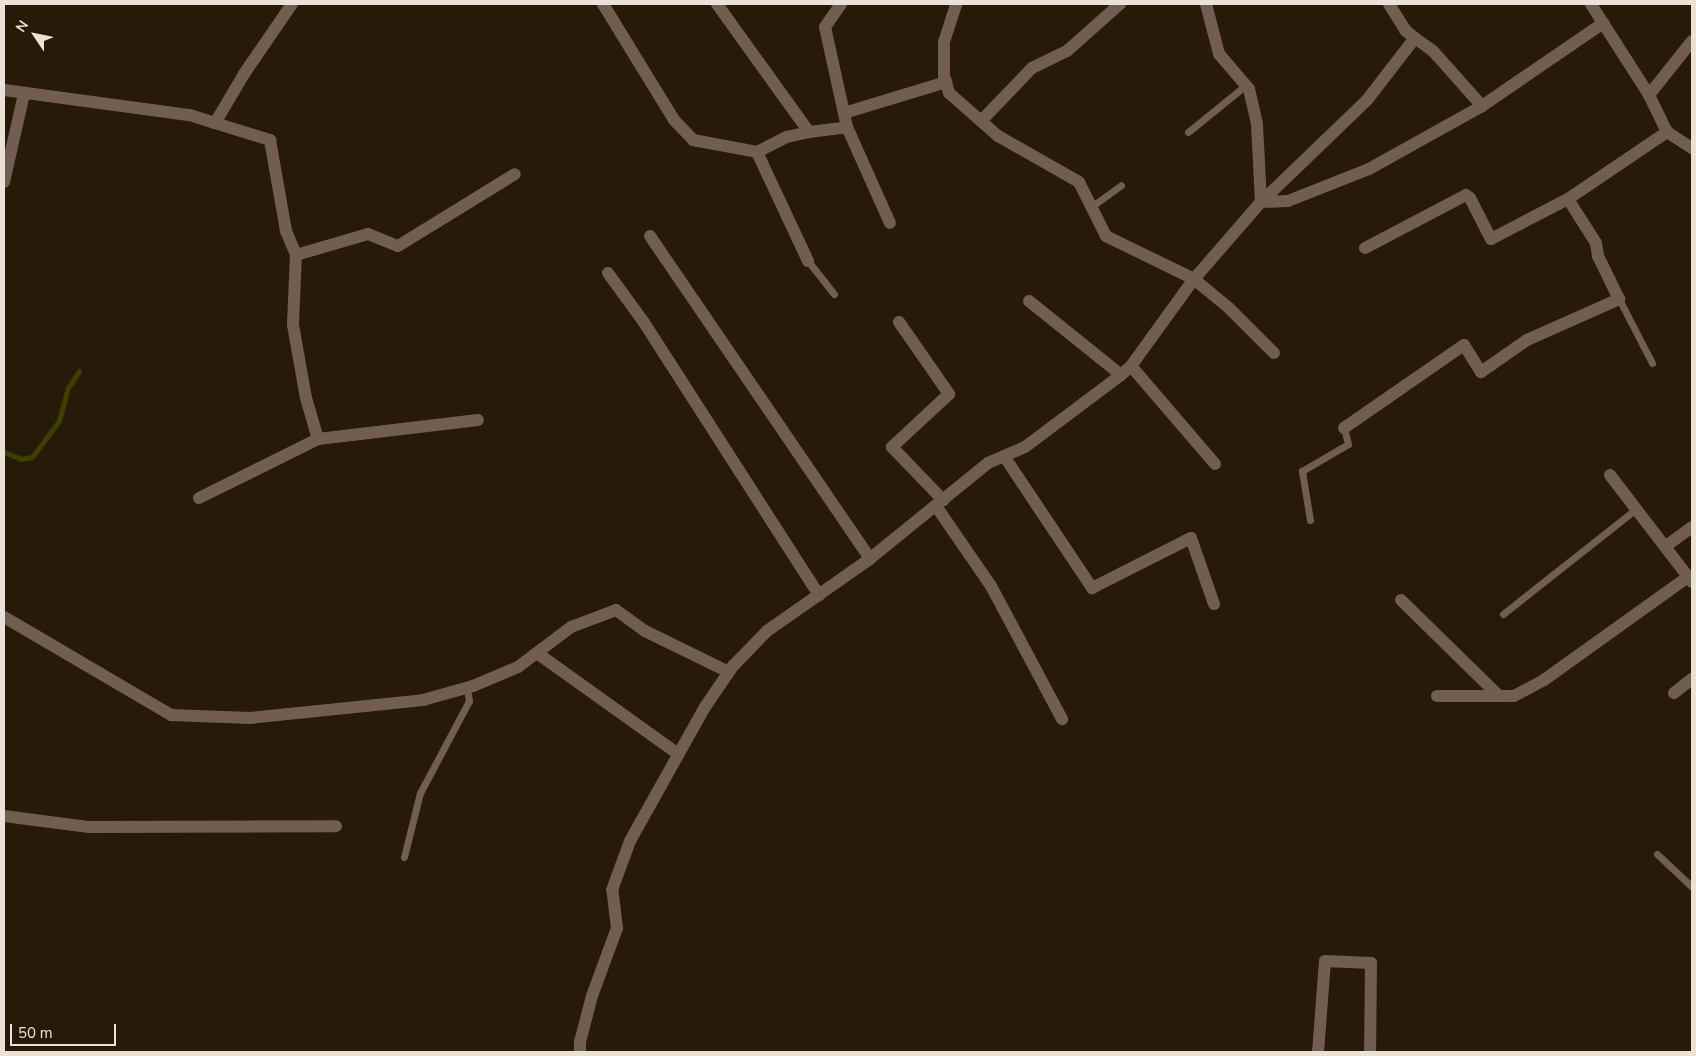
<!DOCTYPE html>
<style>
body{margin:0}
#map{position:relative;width:1696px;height:1056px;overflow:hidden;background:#281a08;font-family:"Nunito Sans",sans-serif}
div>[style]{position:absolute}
.stream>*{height:4.5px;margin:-2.25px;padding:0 2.25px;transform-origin:2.25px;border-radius:2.25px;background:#3d3f05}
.lane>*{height:7px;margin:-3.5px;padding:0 3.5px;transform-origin:3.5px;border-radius:3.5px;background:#725d51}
.street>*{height:12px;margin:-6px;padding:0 6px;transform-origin:6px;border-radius:6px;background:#725d51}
span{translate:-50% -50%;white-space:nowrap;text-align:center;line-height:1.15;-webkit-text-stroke:4.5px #281a08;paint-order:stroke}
.frame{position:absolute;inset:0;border:5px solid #ebe1d6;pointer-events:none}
.north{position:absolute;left:10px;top:10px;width:50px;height:50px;-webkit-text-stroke:4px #281a08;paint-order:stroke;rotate:304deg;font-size:14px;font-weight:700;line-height:20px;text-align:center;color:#ebe1d6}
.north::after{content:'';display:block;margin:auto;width:18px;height:22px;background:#ebe1d6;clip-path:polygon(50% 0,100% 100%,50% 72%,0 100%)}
.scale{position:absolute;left:10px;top:1024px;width:106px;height:22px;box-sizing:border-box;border:2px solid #ebe1d6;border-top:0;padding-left:6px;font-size:15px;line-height:18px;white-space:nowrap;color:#ebe1d6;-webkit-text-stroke:4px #281a08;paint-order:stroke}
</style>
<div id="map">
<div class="stream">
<i style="left:4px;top:452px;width:18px;rotate:22deg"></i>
<i style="left:21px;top:459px;width:11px;rotate:-10deg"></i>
<i style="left:32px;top:457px;width:45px;rotate:-53.1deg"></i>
<i style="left:59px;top:421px;width:34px;rotate:-75deg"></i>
<i style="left:68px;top:388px;width:20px;rotate:-57deg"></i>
</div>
<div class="lane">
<i style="left:1188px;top:132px;width:75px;rotate:-39deg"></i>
<i style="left:1091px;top:207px;width:37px;rotate:-36deg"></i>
<i style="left:808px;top:261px;width:42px;rotate:51.8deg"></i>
<i style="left:1619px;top:299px;width:72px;rotate:62.7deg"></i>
<i style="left:1310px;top:520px;width:50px;rotate:-99.3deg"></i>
<i style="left:1302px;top:471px;width:53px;rotate:-30.4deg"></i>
<i style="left:1348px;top:444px;width:16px;rotate:-104deg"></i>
<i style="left:1503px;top:614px;width:171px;rotate:-38.3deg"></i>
<i style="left:1657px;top:854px;width:48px;rotate:43.3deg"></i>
<i style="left:404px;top:857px;width:66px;rotate:-76deg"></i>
<i style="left:420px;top:793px;width:104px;rotate:-62deg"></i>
<i style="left:469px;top:701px;width:13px;rotate:-99deg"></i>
</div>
<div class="street">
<i style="left:603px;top:4px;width:136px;rotate:58.5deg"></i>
<i style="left:674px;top:120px;width:28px;rotate:46deg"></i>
<i style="left:693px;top:140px;width:65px;rotate:10.6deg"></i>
<i style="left:717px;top:4px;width:158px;rotate:54.3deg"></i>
<i style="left:809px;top:132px;width:38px;rotate:-7deg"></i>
<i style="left:841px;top:4px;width:28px;rotate:125deg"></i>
<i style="left:825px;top:27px;width:102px;rotate:77.6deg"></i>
<i style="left:847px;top:127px;width:105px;rotate:65.9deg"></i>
<i style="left:1206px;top:4px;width:52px;rotate:75.4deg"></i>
<i style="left:1219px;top:54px;width:46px;rotate:49.4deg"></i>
<i style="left:1249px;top:89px;width:36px;rotate:77deg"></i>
<i style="left:1257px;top:124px;width:78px;rotate:87.1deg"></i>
<i style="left:1261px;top:202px;width:27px;rotate:-2deg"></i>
<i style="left:1288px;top:201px;width:87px;rotate:-21.6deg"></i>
<i style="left:1369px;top:169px;width:129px;rotate:-29.1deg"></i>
<i style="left:1482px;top:106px;width:147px;rotate:-34.4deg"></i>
<i style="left:1603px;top:23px;width:85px;rotate:57.4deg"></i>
<i style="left:1649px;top:95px;width:41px;rotate:64.1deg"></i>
<i style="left:1389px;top:4px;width:31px;rotate:58deg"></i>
<i style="left:1405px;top:30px;width:13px;rotate:39deg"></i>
<i style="left:1591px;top:4px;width:22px;rotate:58deg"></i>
<i style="left:4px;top:90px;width:188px;rotate:7.7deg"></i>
<i style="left:190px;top:115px;width:26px;rotate:18deg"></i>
<i style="left:215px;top:123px;width:57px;rotate:-59.4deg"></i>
<i style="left:244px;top:74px;width:85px;rotate:-55.6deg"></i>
<i style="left:1649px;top:95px;width:69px;rotate:-51.5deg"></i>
<i style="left:844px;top:113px;width:107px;rotate:-16.9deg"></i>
<i style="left:981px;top:121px;width:74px;rotate:-46.1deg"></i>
<i style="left:1032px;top:68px;width:39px;rotate:-26deg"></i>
<i style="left:1067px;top:51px;width:71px;rotate:-41.6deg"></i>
<i style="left:215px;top:123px;width:58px;rotate:17.2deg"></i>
<i style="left:270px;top:140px;width:92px;rotate:80deg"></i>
<i style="left:286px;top:231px;width:26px;rotate:67deg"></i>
<i style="left:296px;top:255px;width:70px;rotate:92.5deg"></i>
<i style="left:293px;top:325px;width:74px;rotate:79.9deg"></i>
<i style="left:306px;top:398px;width:43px;rotate:73.7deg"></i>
<i style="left:4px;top:182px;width:90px;rotate:-77.2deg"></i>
<i style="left:650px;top:236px;width:391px;rotate:55.7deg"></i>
<i style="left:1365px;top:248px;width:114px;rotate:-27.7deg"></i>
<i style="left:1466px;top:195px;width:5px;rotate:37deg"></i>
<i style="left:1470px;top:198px;width:46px;rotate:62.9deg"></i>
<i style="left:1491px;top:239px;width:87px;rotate:-27.5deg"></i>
<i style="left:296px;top:255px;width:75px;rotate:-16.3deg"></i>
<i style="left:368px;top:234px;width:32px;rotate:22deg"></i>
<i style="left:398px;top:246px;width:137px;rotate:-31.6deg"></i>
<i style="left:808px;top:261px;width:120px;rotate:-115.1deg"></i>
<i style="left:757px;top:152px;width:34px;rotate:-27deg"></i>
<i style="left:787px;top:137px;width:23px;rotate:-13deg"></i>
<i style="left:608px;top:273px;width:59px;rotate:53.9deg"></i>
<i style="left:643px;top:321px;width:326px;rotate:57.3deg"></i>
<i style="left:1029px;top:301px;width:118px;rotate:38.8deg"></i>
<i style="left:899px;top:322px;width:88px;rotate:55.2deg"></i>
<i style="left:949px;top:394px;width:78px;rotate:137.1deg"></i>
<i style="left:892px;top:447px;width:74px;rotate:46.1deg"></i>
<i style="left:1274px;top:353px;width:64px;rotate:-135deg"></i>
<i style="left:1229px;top:308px;width:45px;rotate:-140.4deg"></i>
<i style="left:1194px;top:279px;width:102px;rotate:-49deg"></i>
<i style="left:1261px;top:202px;width:147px;rotate:-43.9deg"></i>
<i style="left:1367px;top:100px;width:78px;rotate:-52.3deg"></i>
<i style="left:1415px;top:38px;width:22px;rotate:36deg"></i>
<i style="left:1433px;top:51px;width:74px;rotate:48.3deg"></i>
<i style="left:1131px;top:366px;width:129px;rotate:49.4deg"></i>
<i style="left:1344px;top:428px;width:146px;rotate:-34.7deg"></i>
<i style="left:1464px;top:345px;width:32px;rotate:58deg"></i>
<i style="left:1481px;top:372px;width:56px;rotate:-34.8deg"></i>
<i style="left:1527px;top:340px;width:101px;rotate:-24deg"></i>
<i style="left:1619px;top:299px;width:48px;rotate:-116deg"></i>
<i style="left:1598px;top:256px;width:13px;rotate:-99deg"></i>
<i style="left:1596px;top:243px;width:52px;rotate:-122.5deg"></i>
<i style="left:1568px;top:199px;width:120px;rotate:-34.1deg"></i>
<i style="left:1667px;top:132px;width:30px;rotate:33deg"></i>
<i style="left:1004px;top:456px;width:159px;rotate:56.3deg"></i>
<i style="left:1092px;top:588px;width:111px;rotate:-26.8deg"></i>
<i style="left:1191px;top:538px;width:70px;rotate:70.8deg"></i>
<i style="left:1610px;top:475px;width:135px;rotate:52.5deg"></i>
<i style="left:199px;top:498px;width:133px;rotate:-26.4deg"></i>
<i style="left:318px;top:439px;width:161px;rotate:-6.8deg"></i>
<i style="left:936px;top:506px;width:97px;rotate:55.5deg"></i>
<i style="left:991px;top:586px;width:151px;rotate:61.9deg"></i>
<i style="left:1666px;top:546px;width:32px;rotate:-36deg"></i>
<i style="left:1401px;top:600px;width:137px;rotate:44.4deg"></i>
<i style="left:4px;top:617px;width:194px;rotate:30.4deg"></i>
<i style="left:171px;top:715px;width:79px;rotate:2.2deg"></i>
<i style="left:250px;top:718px;width:174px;rotate:-5.9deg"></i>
<i style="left:423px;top:700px;width:52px;rotate:-15.6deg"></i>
<i style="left:473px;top:686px;width:49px;rotate:-22.9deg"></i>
<i style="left:518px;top:667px;width:66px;rotate:-37deg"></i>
<i style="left:571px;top:627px;width:48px;rotate:-20.7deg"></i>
<i style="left:616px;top:610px;width:36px;rotate:36deg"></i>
<i style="left:645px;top:631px;width:93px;rotate:26deg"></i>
<i style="left:537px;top:653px;width:173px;rotate:35.6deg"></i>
<i style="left:1674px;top:693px;width:23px;rotate:-38deg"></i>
<i style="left:1437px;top:696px;width:77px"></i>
<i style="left:1514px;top:696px;width:34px;rotate:-28deg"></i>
<i style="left:1544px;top:680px;width:178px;rotate:-35.6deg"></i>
<i style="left:4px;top:816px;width:86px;rotate:7.4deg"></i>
<i style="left:89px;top:827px;width:247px;rotate:-0.2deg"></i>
<i style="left:580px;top:1052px;width:10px;rotate:-90deg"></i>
<i style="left:580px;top:1042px;width:48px;rotate:-75.4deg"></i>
<i style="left:592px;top:996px;width:72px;rotate:-69.8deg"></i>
<i style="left:617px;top:928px;width:38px;rotate:-97deg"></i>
<i style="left:612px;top:890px;width:52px;rotate:-69.8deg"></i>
<i style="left:630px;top:841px;width:154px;rotate:-60.8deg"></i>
<i style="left:705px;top:707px;width:50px;rotate:-55.7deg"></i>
<i style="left:733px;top:666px;width:49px;rotate:-45.8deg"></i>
<i style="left:767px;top:631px;width:122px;rotate:-35deg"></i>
<i style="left:867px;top:561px;width:156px;rotate:-39deg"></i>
<i style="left:988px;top:463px;width:40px;rotate:-23.4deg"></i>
<i style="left:1025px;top:447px;width:120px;rotate:-36.9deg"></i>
<i style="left:1121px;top:375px;width:13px;rotate:-42deg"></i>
<i style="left:1131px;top:366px;width:107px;rotate:-54.1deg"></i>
<i style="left:1194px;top:279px;width:98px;rotate:-154deg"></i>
<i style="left:1106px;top:236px;width:60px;rotate:-116.6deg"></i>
<i style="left:1079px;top:182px;width:93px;rotate:-150.4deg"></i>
<i style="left:998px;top:136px;width:65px;rotate:-138.7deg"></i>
<i style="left:949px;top:93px;width:18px;rotate:-106deg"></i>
<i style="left:944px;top:76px;width:34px;rotate:-90deg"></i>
<i style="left:944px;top:42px;width:40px;rotate:-72deg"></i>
<i style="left:1318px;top:1052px;width:91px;rotate:-85.6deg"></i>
<i style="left:1325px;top:961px;width:46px;rotate:2.5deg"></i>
<i style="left:1371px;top:963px;width:89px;rotate:90.6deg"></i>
</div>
<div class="frame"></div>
<div class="north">N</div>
<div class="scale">50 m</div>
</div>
